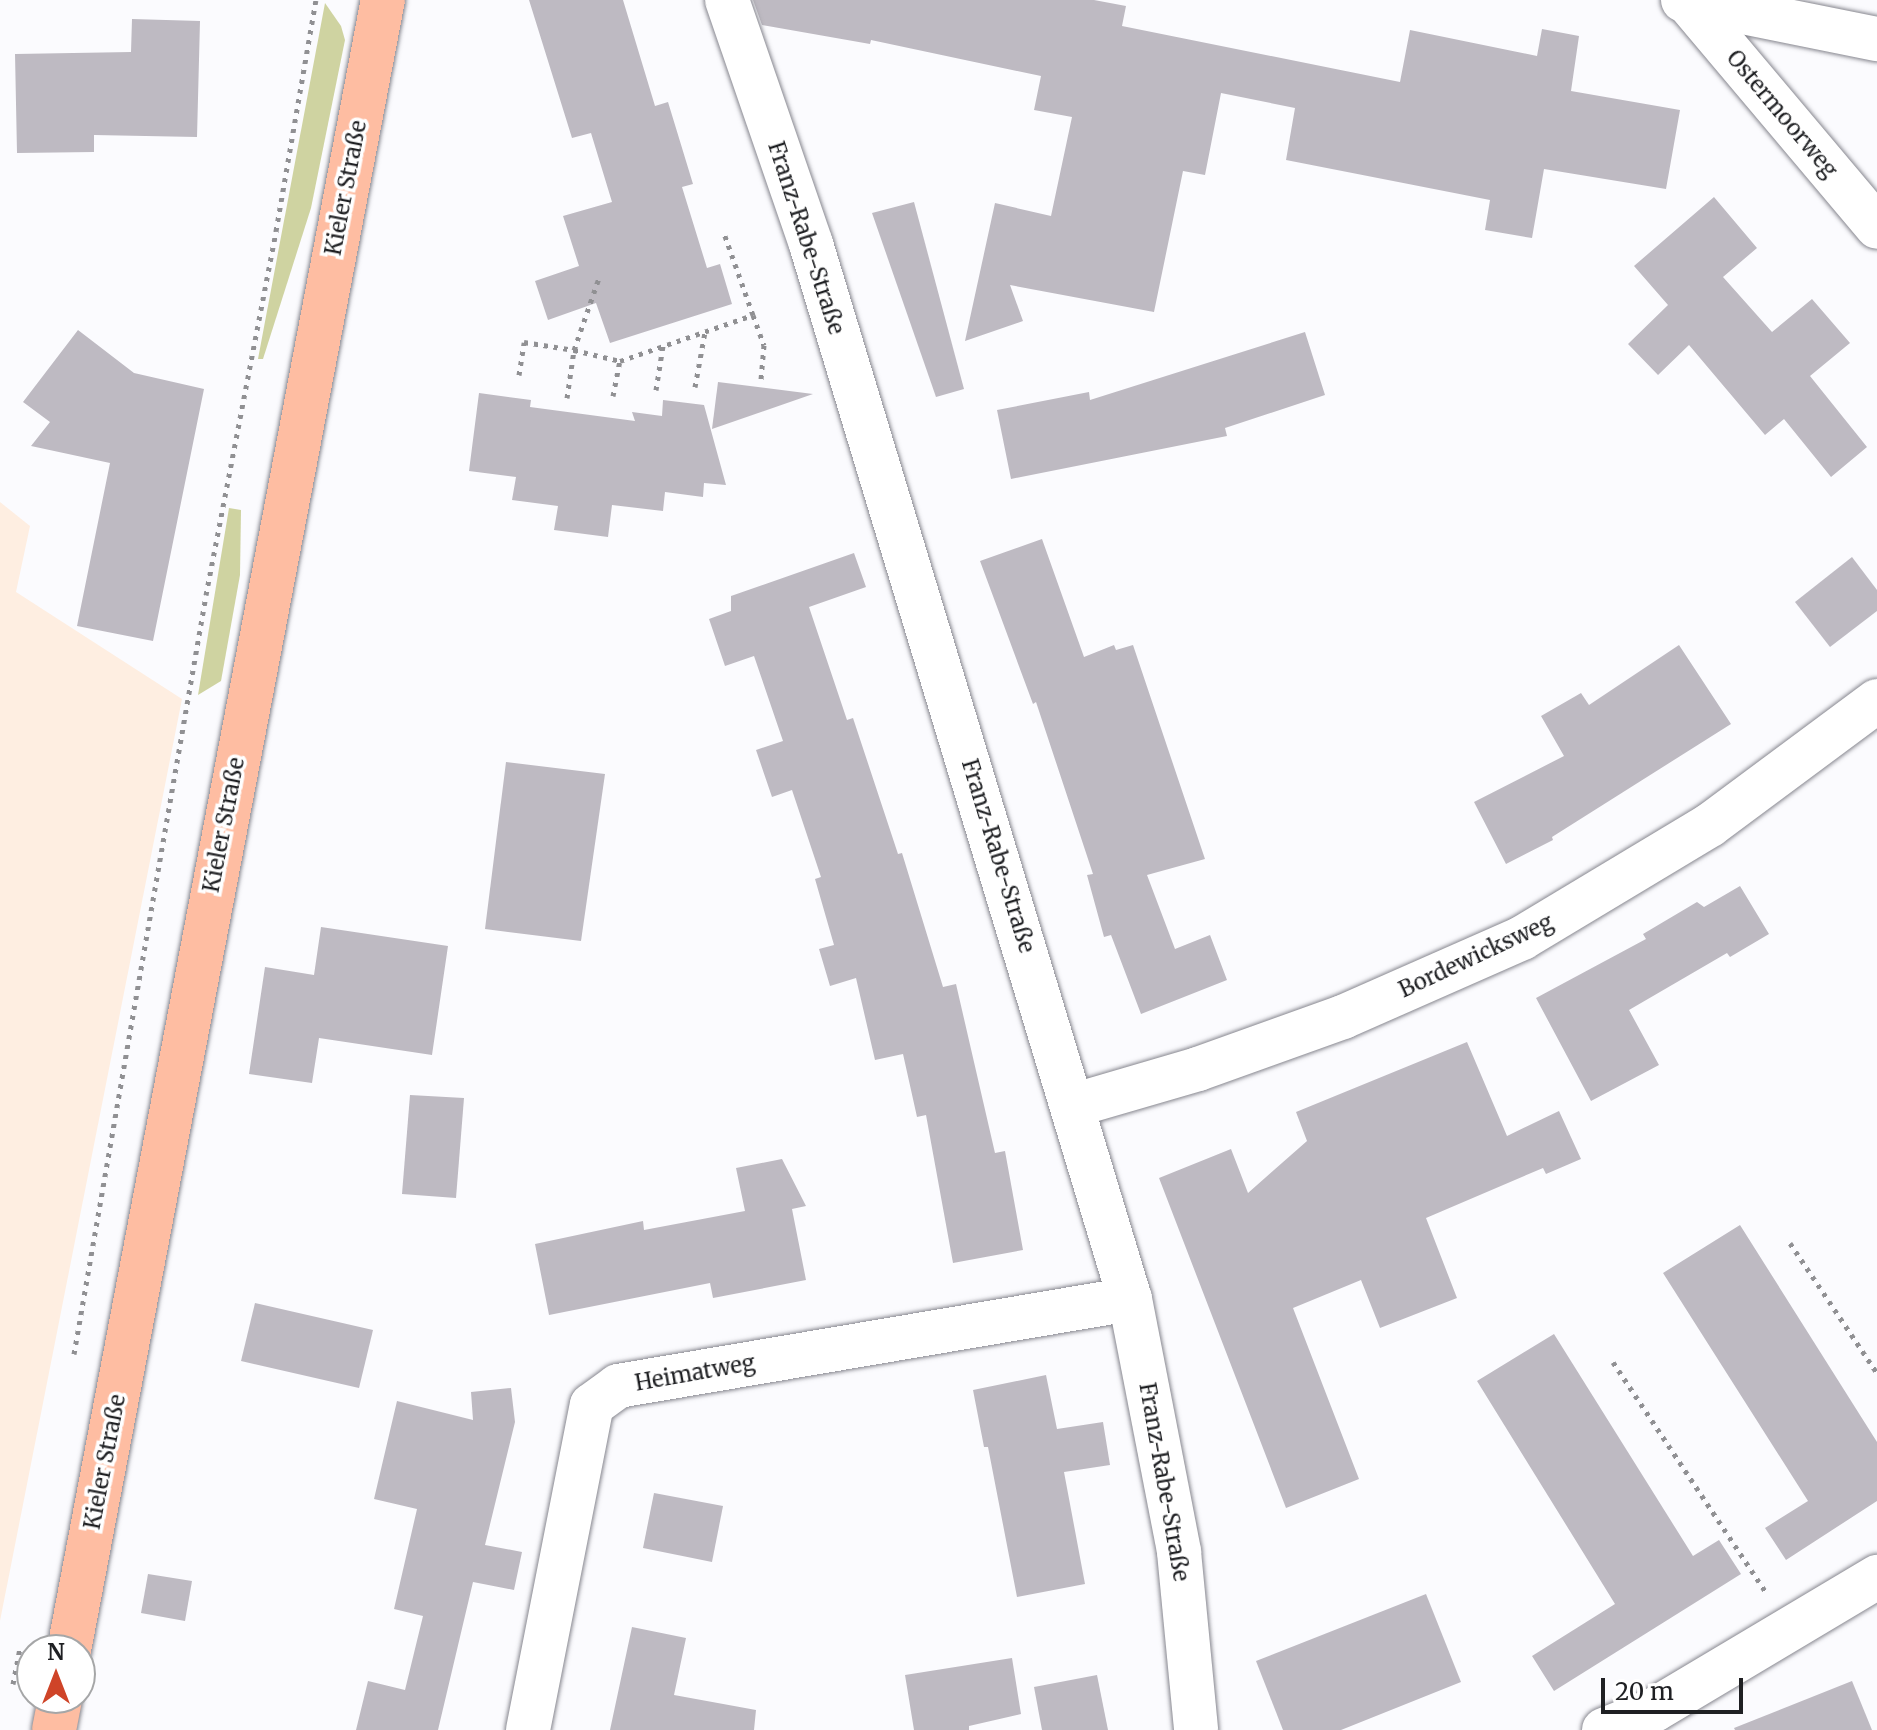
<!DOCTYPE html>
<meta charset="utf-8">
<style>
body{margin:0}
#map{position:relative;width:1877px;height:1730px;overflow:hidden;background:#fbfbfe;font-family:Merriweather,serif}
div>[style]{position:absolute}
.commercial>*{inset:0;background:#feeee1}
.green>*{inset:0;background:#cfd3a1}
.building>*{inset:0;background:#bebac2}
.path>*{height:5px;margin-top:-2.5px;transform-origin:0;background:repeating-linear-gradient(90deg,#909093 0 4px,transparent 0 10px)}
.roads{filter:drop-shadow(0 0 2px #87878f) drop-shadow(0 0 2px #87878f)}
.minor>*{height:44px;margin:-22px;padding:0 22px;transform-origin:22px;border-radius:22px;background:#fff}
.major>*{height:44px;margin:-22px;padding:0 22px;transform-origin:22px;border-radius:22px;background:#febda2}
span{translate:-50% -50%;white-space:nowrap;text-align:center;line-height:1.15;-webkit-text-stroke:7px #fff;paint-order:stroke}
.street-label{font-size:22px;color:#1f2023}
.north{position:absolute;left:16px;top:1634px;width:80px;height:80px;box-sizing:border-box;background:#fff;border:2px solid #a5a6a7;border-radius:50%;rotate:0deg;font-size:22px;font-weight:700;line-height:32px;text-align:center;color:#1f2023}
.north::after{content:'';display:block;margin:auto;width:28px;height:36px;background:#cf4428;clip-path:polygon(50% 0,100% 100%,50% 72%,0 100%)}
.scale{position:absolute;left:1601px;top:1678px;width:142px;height:36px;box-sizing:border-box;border:4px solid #1f2023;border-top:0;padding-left:10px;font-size:24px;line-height:28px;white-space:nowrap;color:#1f2023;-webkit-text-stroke:6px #fff;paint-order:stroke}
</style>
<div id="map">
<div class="commercial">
<i style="clip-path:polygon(0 502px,30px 526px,16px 592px,182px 699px,0 1621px)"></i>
</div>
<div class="green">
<i style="clip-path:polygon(325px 3px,341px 26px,345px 40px,311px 208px,263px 359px,258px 359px)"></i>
<i style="clip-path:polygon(229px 508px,241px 510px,240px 575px,221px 681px,198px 695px)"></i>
</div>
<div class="building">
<i style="clip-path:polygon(529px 0,623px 0,655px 106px,668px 102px,693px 184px,682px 187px,707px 268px,720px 264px,732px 304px,610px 343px,596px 303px,548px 320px,535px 281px,579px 266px,563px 216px,612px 202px,591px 133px,572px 138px)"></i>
<i style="clip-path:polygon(753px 0,1094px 0,1126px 6px,1122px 26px,1400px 82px,1410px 30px,1537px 56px,1542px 29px,1579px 36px,1571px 91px,1680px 110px,1666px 189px,1544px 169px,1532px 238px,1485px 230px,1490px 200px,1286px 160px,1295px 108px,1221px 93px,1205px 175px,1183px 171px,1154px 312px,1010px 285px,1023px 321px,965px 341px,995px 203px,1051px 216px,1072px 117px,1034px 110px,1041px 76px,871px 40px,870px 44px,762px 25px)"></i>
<i style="clip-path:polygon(132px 19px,200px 21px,197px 137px,94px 135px,94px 152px,17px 153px,15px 54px,131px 52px)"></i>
<i style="clip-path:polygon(1714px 197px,1757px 248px,1723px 277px,1772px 332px,1812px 299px,1850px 343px,1810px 376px,1867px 447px,1831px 477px,1784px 419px,1765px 435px,1689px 345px,1658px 375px,1628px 344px,1668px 305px,1634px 266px)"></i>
<i style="clip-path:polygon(914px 202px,964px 389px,936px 397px,872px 213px)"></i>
<i style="clip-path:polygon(78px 330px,134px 373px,204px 389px,153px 641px,77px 626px,110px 463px,31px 446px,50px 422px,23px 402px)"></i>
<i style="clip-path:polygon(1305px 332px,1325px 395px,1225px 428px,1227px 436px,1011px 479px,997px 410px,1089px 392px,1090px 400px)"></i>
<i style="clip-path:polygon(718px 382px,813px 394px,712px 429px)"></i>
<i style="clip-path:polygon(479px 393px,531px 400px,530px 407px,635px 421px,632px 412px,662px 416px,663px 400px,704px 405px,726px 485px,704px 483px,703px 497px,665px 492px,663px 511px,612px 505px,608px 537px,554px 530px,558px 506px,512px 500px,516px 477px,469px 471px)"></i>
<i style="clip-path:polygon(1042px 539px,1084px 657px,1114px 645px,1116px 650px,1133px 645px,1205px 859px,1147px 875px,1175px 949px,1210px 935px,1227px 980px,1141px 1014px,1111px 935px,1104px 937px,1087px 875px,1093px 874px,1036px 702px,1033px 704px,980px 561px)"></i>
<i style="clip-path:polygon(854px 553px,866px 587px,809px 607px,847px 720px,853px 718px,898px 854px,902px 853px,943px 987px,956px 984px,995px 1153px,1005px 1151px,1023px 1250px,953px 1263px,926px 1115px,917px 1117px,903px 1054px,875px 1060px,856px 978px,830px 986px,819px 949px,834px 945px,815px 879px,821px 877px,792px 790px,772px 797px,756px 750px,783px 741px,754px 656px,725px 666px,709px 619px,731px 611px,731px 596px)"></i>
<i style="clip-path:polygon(1852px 557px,1877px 590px,1877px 611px,1830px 647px,1795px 602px)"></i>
<i style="clip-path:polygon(1679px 645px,1731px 724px,1552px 837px,1553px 840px,1506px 864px,1474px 802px,1564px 756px,1541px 716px,1581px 693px,1589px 705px)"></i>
<i style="clip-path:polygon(506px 762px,605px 774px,581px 941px,485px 929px)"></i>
<i style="clip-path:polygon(1740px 886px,1769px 934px,1730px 957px,1727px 953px,1629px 1010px,1659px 1065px,1591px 1101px,1536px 998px,1646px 939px,1643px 934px,1697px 902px,1704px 907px)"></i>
<i style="clip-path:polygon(321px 927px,448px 946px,432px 1055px,319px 1038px,312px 1083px,249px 1074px,265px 967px,314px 975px)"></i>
<i style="clip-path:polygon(1467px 1042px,1507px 1136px,1559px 1111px,1581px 1159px,1546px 1174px,1543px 1168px,1426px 1218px,1457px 1298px,1380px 1328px,1361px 1280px,1293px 1308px,1359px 1479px,1286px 1508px,1159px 1178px,1231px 1149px,1248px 1193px,1307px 1141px,1296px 1112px)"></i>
<i style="clip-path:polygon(410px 1095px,464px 1098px,456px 1198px,402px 1194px)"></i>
<i style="clip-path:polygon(782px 1159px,806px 1206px,792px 1209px,806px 1280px,713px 1298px,710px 1283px,549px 1315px,535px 1244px,643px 1221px,644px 1230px,745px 1211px,736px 1168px)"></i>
<i style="clip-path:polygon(1740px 1225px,1877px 1442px,1877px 1501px,1786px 1560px,1765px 1528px,1808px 1501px,1663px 1273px)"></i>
<i style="clip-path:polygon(255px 1303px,373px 1330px,359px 1388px,241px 1361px)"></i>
<i style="clip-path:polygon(1554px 1334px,1693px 1556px,1719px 1540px,1741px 1574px,1554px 1691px,1532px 1656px,1615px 1604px,1477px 1381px)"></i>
<i style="clip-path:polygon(1046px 1375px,1057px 1429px,1103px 1422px,1110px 1465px,1064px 1472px,1085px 1584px,1017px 1597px,988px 1447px,984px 1447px,973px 1390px)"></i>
<i style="clip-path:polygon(511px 1388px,515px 1422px,485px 1545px,522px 1552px,514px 1590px,473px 1582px,438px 1730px,356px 1730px,368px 1681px,405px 1690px,423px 1616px,394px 1609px,417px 1509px,374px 1499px,397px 1401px,473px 1420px,471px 1392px)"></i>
<i style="clip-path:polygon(654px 1493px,723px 1506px,712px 1562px,643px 1548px)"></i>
<i style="clip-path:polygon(148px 1574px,192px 1581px,185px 1621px,141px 1613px)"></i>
<i style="clip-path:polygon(1426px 1594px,1461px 1682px,1341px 1730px,1283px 1730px,1256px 1661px)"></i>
<i style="clip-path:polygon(632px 1627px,686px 1638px,674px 1695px,756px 1710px,754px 1730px,610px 1730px)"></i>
<i style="clip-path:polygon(1012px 1658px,1021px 1714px,969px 1726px,969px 1730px,914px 1730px,905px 1675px)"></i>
<i style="clip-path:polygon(1097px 1675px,1108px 1730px,1042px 1730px,1034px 1687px)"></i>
<i style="clip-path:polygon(1852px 1681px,1872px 1730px,1735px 1730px,1734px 1728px)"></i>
</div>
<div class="path">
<i style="left:753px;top:315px;width:32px;rotate:70deg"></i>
<i style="left:764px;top:345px;width:37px;rotate:95deg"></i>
<i style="left:519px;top:375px;width:33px;rotate:-81deg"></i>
<i style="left:524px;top:342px;width:51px;rotate:9.1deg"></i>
<i style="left:574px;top:350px;width:79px;rotate:-70.9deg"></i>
<i style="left:695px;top:387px;width:56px;rotate:-79.7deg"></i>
<i style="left:656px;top:390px;width:45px;rotate:-81deg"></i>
<i style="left:613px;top:396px;width:36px;rotate:-79deg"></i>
<i style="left:567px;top:398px;width:49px;rotate:-81.7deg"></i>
<i style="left:574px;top:350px;width:47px;rotate:13.4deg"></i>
<i style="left:620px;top:361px;width:141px;rotate:-19.1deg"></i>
<i style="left:753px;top:315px;width:87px;rotate:-109.5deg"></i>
<i style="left:1790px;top:1243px;width:156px;rotate:56.2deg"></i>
<i style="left:74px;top:1354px;width:770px;rotate:-80.13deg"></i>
<i style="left:206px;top:595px;width:371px;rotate:-79.1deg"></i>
<i style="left:276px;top:231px;width:234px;rotate:-80.2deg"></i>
<i style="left:1613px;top:1362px;width:275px;rotate:56.4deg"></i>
<i style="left:13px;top:1684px;width:38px;rotate:-79deg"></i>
</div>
<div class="roads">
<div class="minor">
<i style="left:727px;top:0;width:258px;rotate:71deg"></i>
<i style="left:811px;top:244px;width:1102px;rotate:73.18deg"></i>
<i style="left:1130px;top:1299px;width:258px;rotate:79deg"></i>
<i style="left:1179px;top:1552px;width:179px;rotate:84.5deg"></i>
<i style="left:1683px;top:0;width:198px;rotate:11.4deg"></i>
<i style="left:1687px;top:1px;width:295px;rotate:49.9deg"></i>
<i style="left:1075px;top:1105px;width:128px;rotate:-16.3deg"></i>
<i style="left:1198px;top:1069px;width:154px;rotate:-19.7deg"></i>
<i style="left:1343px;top:1017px;width:196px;rotate:-23.8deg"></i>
<i style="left:1522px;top:938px;width:219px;rotate:-31deg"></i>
<i style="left:1710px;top:825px;width:208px;rotate:-36.6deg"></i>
<i style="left:528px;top:1730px;width:331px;rotate:-78.9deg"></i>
<i style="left:592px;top:1405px;width:32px;rotate:-36deg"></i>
<i style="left:618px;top:1386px;width:519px;rotate:-9.64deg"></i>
<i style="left:1604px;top:1730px;width:54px;rotate:-21.8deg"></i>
<i style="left:1654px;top:1710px;width:260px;rotate:-30.8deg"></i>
</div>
<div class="major">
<i style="left:69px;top:1650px;width:1680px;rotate:-79.23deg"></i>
<i style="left:54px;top:1730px;width:33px;rotate:-79deg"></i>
</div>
</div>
<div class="street-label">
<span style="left:1782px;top:114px;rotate:50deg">Ostermoorweg</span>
<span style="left:346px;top:188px;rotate:-79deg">Kieler Straße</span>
<span style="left:806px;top:238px;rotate:72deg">Franz-Rabe-Straße</span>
<span style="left:224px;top:825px;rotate:-79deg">Kieler Straße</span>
<span style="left:998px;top:856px;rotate:73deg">Franz-Rabe-Straße</span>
<span style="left:1476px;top:956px;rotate:-25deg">Bordewicksweg</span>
<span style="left:695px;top:1373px;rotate:-10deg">Heimatweg</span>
<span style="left:105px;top:1462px;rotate:-79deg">Kieler Straße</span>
<span style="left:1164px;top:1482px;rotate:80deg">Franz-Rabe-Straße</span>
</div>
<div class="north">N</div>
<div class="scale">20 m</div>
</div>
